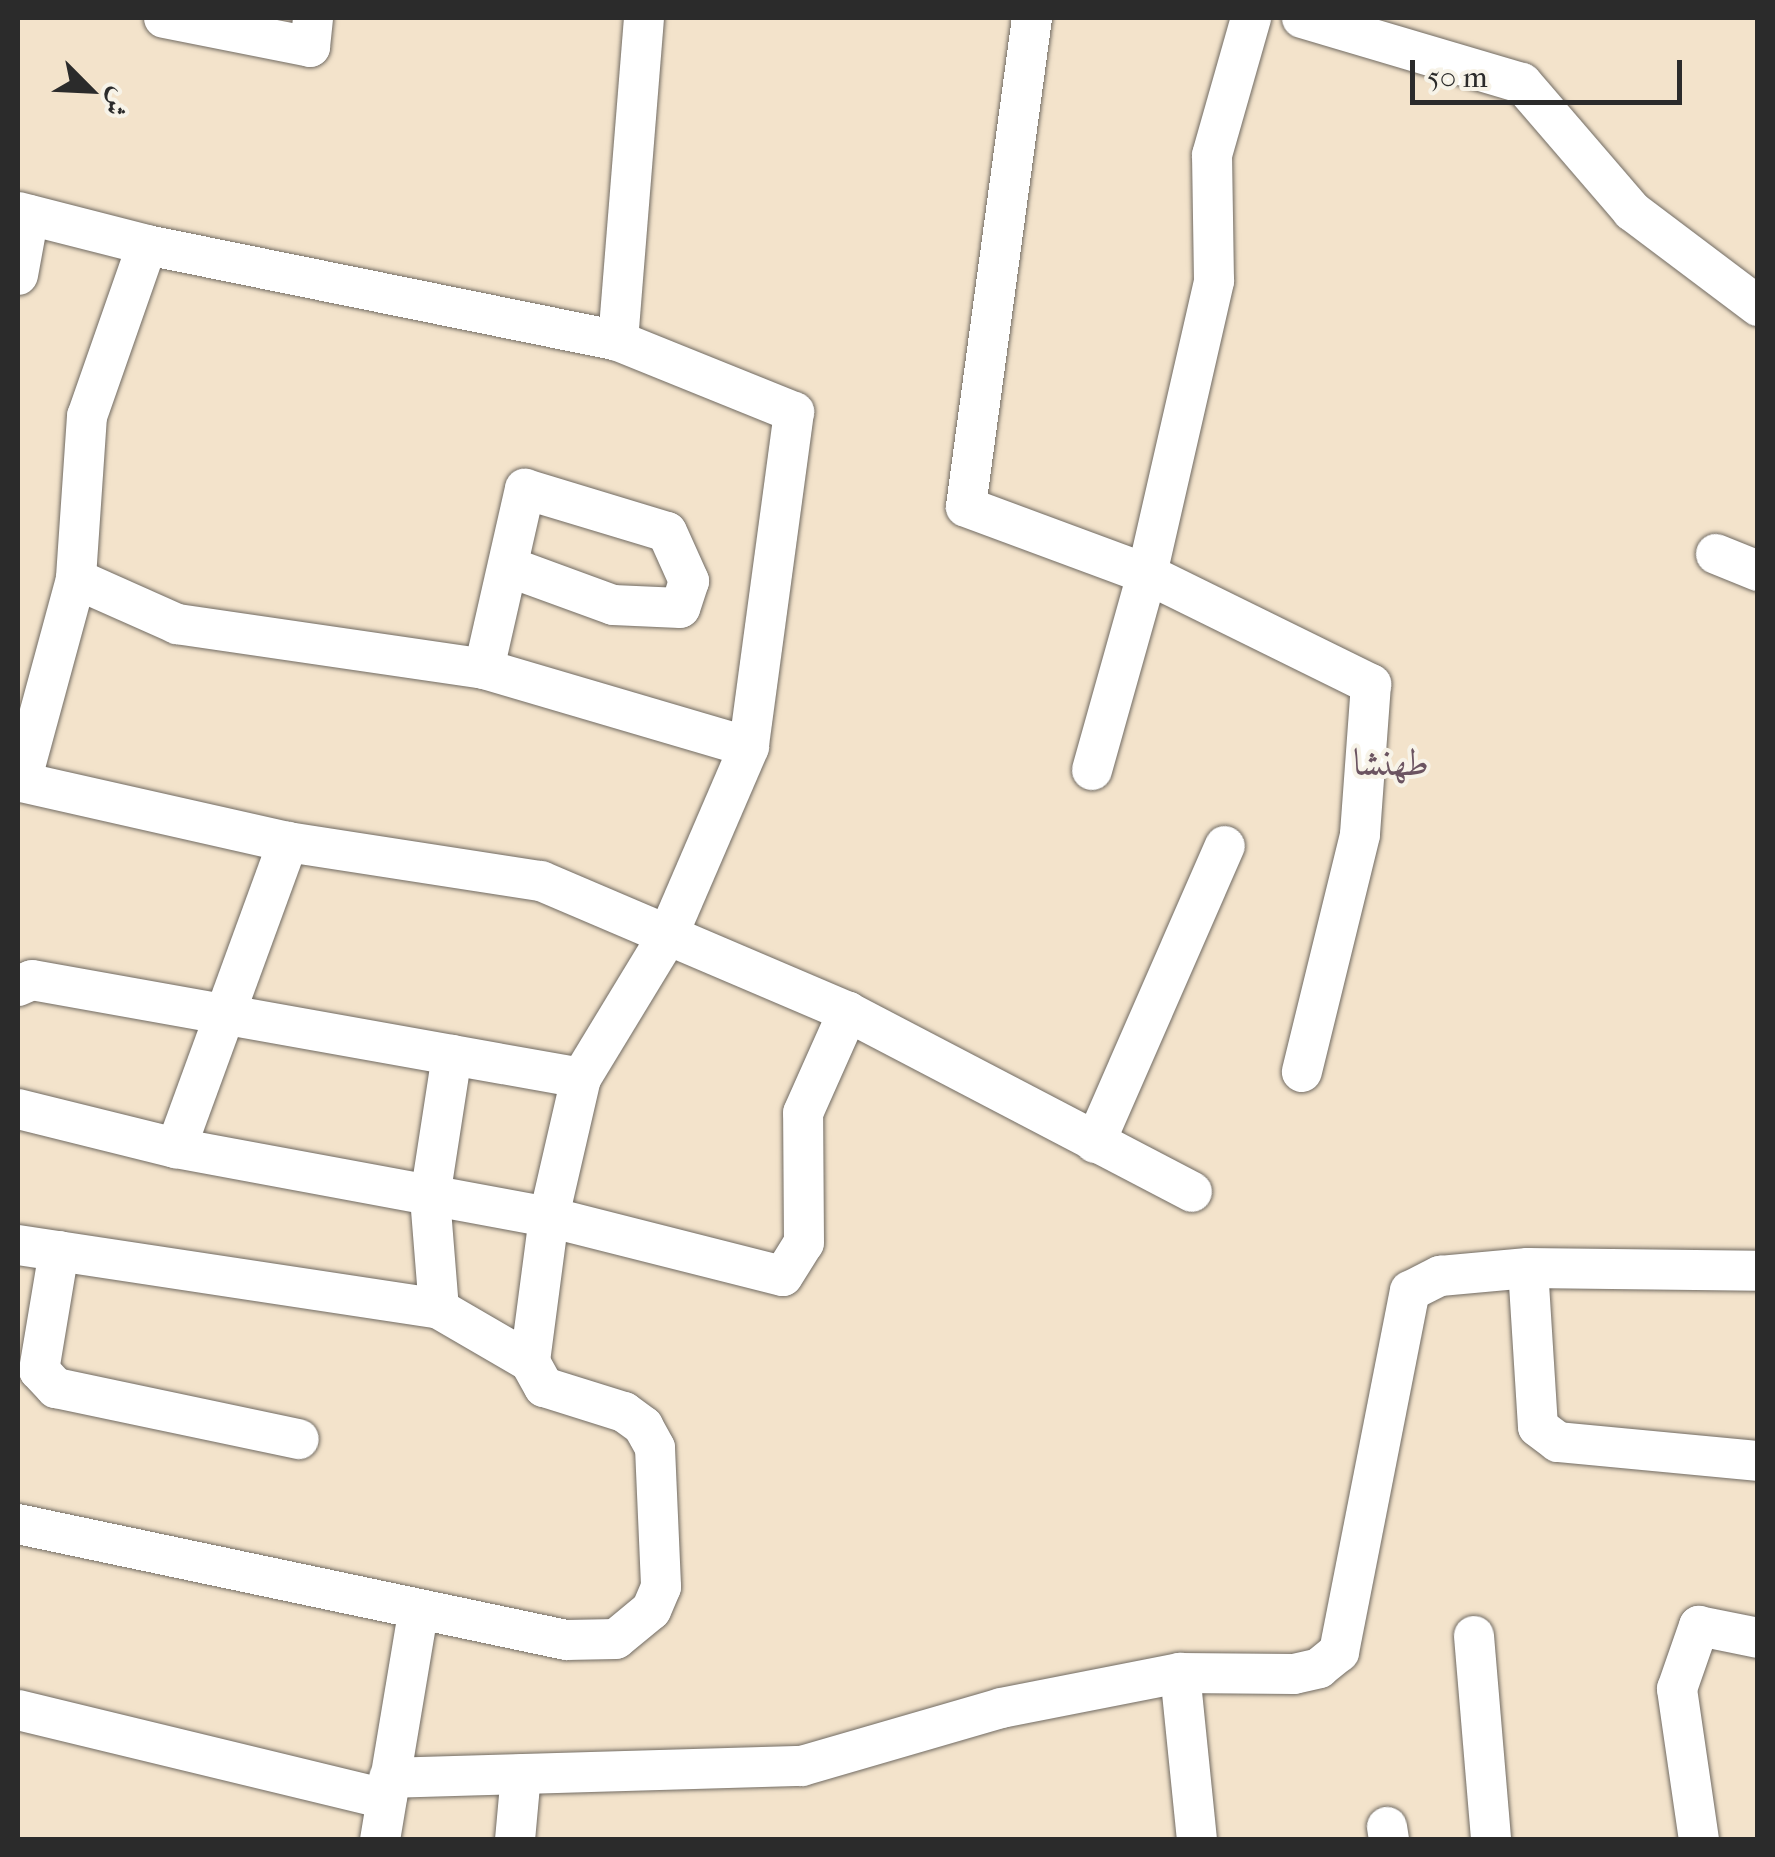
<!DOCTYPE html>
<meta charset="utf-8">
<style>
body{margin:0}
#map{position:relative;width:1775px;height:1857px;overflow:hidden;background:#f3e3cb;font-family:"IM FELL French Canon",Amiri,serif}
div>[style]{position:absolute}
.roads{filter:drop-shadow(0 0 2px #716b63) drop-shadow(0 0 2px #716b63)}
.minor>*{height:40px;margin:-20px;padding:0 20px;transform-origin:20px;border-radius:20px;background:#fff}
span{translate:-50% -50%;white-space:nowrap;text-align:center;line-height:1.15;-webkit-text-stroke:8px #f7f3e8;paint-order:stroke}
.quarter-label{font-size:38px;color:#6b5461}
.frame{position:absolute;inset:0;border:20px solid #2b2b2b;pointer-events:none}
.north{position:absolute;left:40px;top:40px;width:100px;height:100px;-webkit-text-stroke:8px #f7f3e8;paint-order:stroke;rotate:114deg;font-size:28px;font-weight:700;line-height:40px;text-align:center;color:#2b2b2b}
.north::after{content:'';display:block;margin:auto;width:35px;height:45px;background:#2b2b2b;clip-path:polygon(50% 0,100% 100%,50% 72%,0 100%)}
.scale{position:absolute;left:1410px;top:60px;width:272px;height:45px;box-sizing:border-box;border:5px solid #2b2b2b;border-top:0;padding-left:12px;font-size:30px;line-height:35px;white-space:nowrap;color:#2b2b2b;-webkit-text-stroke:8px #f7f3e8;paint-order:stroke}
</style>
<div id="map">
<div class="roads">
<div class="minor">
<i style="left:164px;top:18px;width:149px;rotate:11.2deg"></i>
<i style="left:310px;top:47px;width:29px;rotate:-84deg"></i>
<i style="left:1032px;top:18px;width:493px;rotate:97.7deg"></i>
<i style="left:966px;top:507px;width:193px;rotate:20.3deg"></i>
<i style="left:1147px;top:574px;width:250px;rotate:26.2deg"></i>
<i style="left:1371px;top:684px;width:151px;rotate:94.2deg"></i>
<i style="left:1360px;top:835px;width:244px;rotate:103.8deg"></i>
<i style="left:1302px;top:18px;width:229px;rotate:16.5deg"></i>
<i style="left:1522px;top:83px;width:169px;rotate:49.3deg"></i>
<i style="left:1632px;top:211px;width:158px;rotate:37deg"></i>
<i style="left:18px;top:212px;width:133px;rotate:14.3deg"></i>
<i style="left:147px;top:245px;width:481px;rotate:11.5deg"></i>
<i style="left:618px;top:341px;width:190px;rotate:22deg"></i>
<i style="left:794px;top:412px;width:338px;rotate:97.7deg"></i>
<i style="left:749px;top:747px;width:205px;rotate:113.3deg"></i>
<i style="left:668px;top:935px;width:167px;rotate:121.3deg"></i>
<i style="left:581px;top:1078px;width:143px;rotate:103deg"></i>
<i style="left:549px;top:1217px;width:146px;rotate:97.5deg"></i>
<i style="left:530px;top:1362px;width:29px;rotate:61deg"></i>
<i style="left:544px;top:1387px;width:84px;rotate:17.4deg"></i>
<i style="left:624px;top:1412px;width:24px;rotate:36deg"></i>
<i style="left:643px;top:1426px;width:25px;rotate:61deg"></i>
<i style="left:655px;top:1448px;width:139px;rotate:87.5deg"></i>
<i style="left:661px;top:1587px;width:25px;rotate:113deg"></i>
<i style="left:651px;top:1610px;width:45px;rotate:140.4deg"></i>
<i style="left:616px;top:1639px;width:50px;rotate:178.9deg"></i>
<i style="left:566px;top:1640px;width:560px;rotate:-168.05deg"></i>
<i style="left:147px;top:245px;width:181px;rotate:109.3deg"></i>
<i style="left:87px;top:416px;width:163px;rotate:93.9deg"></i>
<i style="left:76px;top:579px;width:210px;rotate:105.2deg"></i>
<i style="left:21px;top:782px;width:274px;rotate:12.7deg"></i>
<i style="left:288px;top:842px;width:256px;rotate:8.8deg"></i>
<i style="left:541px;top:881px;width:334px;rotate:23.1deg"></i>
<i style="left:848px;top:1012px;width:388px;rotate:27.6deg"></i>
<i style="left:18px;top:275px;width:61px;rotate:-79.6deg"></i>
<i style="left:618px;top:341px;width:324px;rotate:-85.4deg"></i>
<i style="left:1716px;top:554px;width:45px;rotate:22deg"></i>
<i style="left:76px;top:579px;width:111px;rotate:24deg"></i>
<i style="left:177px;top:624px;width:310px;rotate:8.3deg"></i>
<i style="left:484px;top:669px;width:276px;rotate:16.4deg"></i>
<i style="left:484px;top:669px;width:185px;rotate:-77.2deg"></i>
<i style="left:525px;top:489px;width:148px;rotate:16.8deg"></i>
<i style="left:667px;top:532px;width:54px;rotate:65.8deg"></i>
<i style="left:689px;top:581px;width:28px;rotate:108deg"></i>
<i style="left:680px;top:608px;width:67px;rotate:-177.4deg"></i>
<i style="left:613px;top:605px;width:111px;rotate:-159.9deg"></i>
<i style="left:1092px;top:770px;width:204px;rotate:-74.3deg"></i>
<i style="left:1147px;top:574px;width:301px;rotate:-77.1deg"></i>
<i style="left:1214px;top:281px;width:126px;rotate:-90.9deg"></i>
<i style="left:1212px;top:155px;width:142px;rotate:-74.1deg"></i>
<i style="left:18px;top:986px;width:15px;rotate:-23deg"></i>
<i style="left:32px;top:980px;width:558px;rotate:10.12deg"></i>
<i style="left:18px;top:1109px;width:163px;rotate:13.9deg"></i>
<i style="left:176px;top:1148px;width:379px;rotate:10.5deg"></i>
<i style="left:549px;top:1217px;width:241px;rotate:14.2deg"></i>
<i style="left:783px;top:1276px;width:39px;rotate:-58deg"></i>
<i style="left:804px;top:1243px;width:130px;rotate:-90.4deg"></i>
<i style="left:803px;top:1113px;width:111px;rotate:-66deg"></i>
<i style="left:1095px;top:1143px;width:324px;rotate:-66.4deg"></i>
<i style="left:176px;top:1148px;width:326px;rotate:-69.9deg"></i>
<i style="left:18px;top:1245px;width:426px;rotate:8.6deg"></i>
<i style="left:439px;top:1309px;width:105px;rotate:30.2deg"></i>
<i style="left:59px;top:1251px;width:121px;rotate:99.5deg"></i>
<i style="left:39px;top:1370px;width:25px;rotate:47deg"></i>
<i style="left:56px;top:1388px;width:248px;rotate:11.9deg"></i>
<i style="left:1528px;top:1268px;width:159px;rotate:86.4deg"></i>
<i style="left:1538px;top:1427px;width:25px;rotate:37deg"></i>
<i style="left:1558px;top:1442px;width:201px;rotate:5.4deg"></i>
<i style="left:439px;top:1309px;width:112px;rotate:-94.6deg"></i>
<i style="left:430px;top:1197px;width:144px;rotate:-81.2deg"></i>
<i style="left:1474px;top:1636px;width:205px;rotate:85.2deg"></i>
<i style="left:18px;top:1710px;width:379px;rotate:13.6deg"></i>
<i style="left:389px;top:1778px;width:413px;rotate:-1.7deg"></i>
<i style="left:802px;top:1766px;width:207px;rotate:-16.2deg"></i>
<i style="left:1001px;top:1708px;width:182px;rotate:-11.1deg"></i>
<i style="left:1387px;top:1827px;width:13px;rotate:81deg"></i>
<i style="left:380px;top:1840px;width:230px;rotate:-80.5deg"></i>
<i style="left:515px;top:1840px;width:66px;rotate:-84.8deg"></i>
<i style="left:1197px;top:1840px;width:168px;rotate:-95.8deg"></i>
<i style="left:1180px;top:1673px;width:114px;rotate:0.5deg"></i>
<i style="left:1294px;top:1674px;width:26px;rotate:-13deg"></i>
<i style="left:1319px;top:1668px;width:26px;rotate:-39deg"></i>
<i style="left:1339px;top:1652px;width:368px;rotate:-78.9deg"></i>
<i style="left:1410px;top:1291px;width:34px;rotate:-27deg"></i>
<i style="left:1440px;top:1276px;width:88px;rotate:-5.2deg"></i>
<i style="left:1528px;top:1268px;width:230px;rotate:0.7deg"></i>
<i style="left:1699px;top:1840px;width:153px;rotate:-98.3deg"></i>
<i style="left:1677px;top:1689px;width:67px;rotate:-70.8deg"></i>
<i style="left:1699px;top:1626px;width:60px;rotate:11.5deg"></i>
</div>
</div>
<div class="quarter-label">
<span style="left:1391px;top:763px">طهنشا</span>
</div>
<div class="frame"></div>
<div class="north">ش</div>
<div class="scale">50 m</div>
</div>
